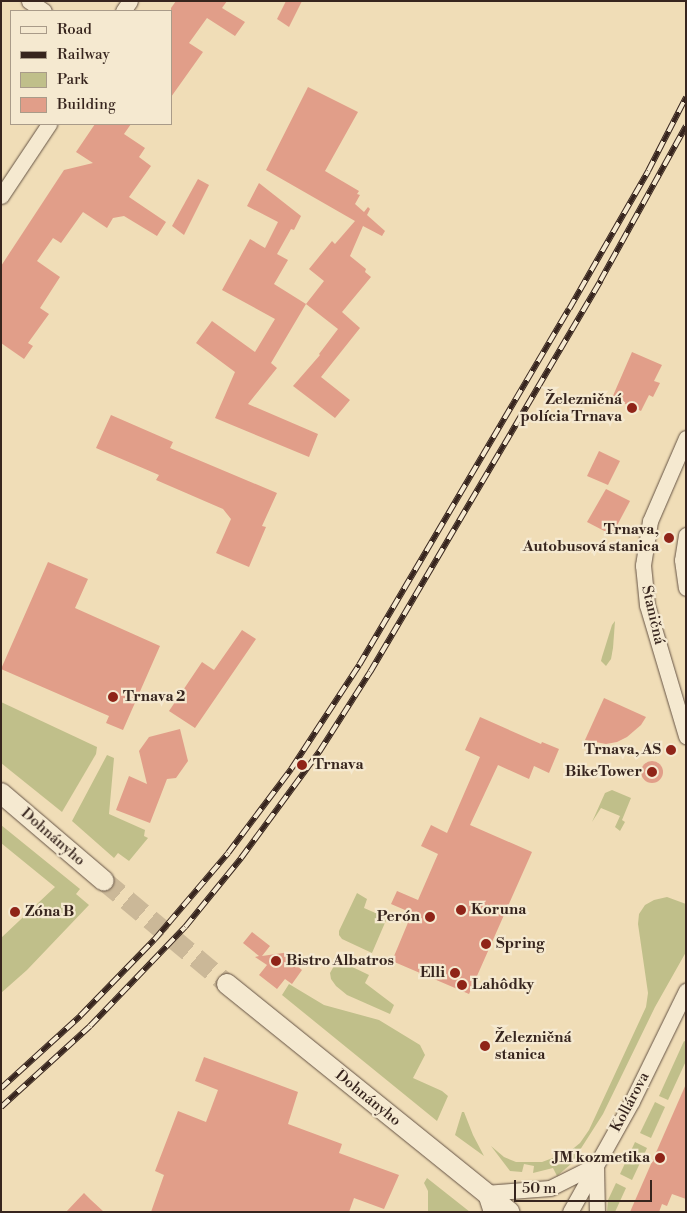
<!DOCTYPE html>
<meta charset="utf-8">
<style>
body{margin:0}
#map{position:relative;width:687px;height:1213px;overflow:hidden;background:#f0ddb7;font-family:"Libre Bodoni",serif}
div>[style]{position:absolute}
.green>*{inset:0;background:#c0bf8a}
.building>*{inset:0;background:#e19e89}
.round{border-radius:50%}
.secondary-tunnel>*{height:20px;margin-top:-10px;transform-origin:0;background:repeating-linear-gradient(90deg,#cbb898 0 20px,transparent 0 30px)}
.roads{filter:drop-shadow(0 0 1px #655344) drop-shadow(0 0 1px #655344)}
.street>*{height:15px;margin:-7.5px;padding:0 7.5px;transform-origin:7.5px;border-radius:7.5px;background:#f5e9d0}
.secondary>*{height:20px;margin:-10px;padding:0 10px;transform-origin:10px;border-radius:10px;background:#f5e9d0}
.rail>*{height:5.5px;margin-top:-2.75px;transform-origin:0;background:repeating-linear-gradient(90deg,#f5e9d0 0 11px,#37251e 0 22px);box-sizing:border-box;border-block:1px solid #37251e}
.dots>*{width:14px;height:14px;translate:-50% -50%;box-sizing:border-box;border:2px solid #f5e9d0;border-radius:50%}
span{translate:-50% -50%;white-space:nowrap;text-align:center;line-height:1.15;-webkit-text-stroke:4.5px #f5e9d0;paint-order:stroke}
.poi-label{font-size:15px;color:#37251e;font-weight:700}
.right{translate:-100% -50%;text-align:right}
.left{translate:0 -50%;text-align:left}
.street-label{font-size:15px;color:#37251e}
.frame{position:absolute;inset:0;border:2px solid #37251e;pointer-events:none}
.legend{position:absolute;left:10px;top:10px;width:162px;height:115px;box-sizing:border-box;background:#f5e9d0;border:1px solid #a99b89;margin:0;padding:6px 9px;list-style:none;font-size:15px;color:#37251e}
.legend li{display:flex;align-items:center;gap:10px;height:25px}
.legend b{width:25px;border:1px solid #a99b89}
.scale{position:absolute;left:514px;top:1180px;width:138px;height:22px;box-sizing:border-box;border:2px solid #37251e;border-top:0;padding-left:6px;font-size:15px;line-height:18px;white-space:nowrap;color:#37251e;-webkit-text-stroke:4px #f5e9d0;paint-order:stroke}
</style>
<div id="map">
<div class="green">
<i style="clip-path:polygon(615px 621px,613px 648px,611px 659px,606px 666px,601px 661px,602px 657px,612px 625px)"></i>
<i style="clip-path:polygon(1px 702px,97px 747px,96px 754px,62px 812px,1px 763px)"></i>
<i style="clip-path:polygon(107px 755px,114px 758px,109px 814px,145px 830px,144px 836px,148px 838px,129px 861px,118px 853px,114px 858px,72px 821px)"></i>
<i style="clip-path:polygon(612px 790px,631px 798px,622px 820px,625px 822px,620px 831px,615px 827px,620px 816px,601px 808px,592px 822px,605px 793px)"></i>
<i style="clip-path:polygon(1px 825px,80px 889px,76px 894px,89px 905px,27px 970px,1px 993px,1px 938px,55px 887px,1px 843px)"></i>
<i style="clip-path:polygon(357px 893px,367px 899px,364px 908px,387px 918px,372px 953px,342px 939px,339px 935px,339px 931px)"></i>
<i style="clip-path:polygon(667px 897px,686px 904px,686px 952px,655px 1007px,603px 1114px,571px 1164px,557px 1176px,553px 1168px,533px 1173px,534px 1166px,524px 1164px,522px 1172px,510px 1171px,491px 1146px,504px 1157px,516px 1162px,542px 1162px,569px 1152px,580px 1143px,589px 1130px,646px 1007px,648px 993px,638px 924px,639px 914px,645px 905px,654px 900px)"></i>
<i style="clip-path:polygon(342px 962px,369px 975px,365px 983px,394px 1005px,390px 1014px,347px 995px,336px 986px,331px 979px,330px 973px,334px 966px)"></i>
<i style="clip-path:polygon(289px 984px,324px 1005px,379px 1020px,420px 1045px,425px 1055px,413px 1078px,442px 1091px,448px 1096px,437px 1121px,282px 995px)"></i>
<i style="clip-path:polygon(684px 1041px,686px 1042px,686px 1061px,668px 1100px,659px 1096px)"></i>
<i style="clip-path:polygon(655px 1102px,665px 1107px,651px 1138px,640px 1133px)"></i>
<i style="clip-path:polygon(462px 1112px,464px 1112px,473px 1135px,484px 1156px,455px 1135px)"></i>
<i style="clip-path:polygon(635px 1142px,647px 1148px,632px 1180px,620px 1174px)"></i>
<i style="clip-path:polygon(427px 1178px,470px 1212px,428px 1212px,428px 1191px,424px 1183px)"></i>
<i style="clip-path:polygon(616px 1183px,626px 1188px,615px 1212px,607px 1212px,608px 1200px)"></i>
</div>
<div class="building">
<i style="clip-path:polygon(176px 1px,227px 1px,222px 8px,245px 22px,235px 36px,207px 18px,189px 43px,203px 52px,171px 97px,171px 8px)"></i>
<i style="clip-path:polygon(286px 1px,302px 1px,289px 27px,277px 19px)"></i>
<i style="clip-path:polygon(308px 87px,358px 112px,325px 171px,359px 191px,357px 194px,360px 195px,355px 204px,364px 212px,368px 207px,370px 209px,367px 215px,385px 231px,382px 236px,363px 226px,350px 256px,366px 269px,365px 272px,371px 277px,342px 312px,360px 328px,321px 377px,350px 400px,335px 418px,293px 386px,320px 355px,319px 354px,338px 329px,306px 304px,324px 281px,309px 269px,332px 241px,335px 244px,355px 221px,266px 170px)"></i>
<i style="clip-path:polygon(95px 124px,131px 124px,124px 134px,145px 148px,139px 157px,151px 166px,129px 197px,166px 222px,157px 236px,124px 216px,113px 218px,107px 228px,83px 212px,61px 243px,53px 238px,37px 261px,60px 277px,40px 308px,49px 314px,28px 343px,33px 346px,24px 359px,1px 343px,1px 266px,64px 170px,93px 163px,76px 152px)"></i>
<i style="clip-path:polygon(198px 179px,209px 185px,184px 235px,172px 226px)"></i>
<i style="clip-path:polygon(259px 183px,301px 216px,294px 230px,291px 229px,277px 254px,288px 260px,274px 284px,306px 304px,271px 363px,277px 368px,248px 404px,318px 434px,309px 457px,215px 418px,235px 372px,196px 343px,212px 321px,255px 352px,275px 319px,222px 290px,250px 239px,265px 248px,278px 222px,247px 206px)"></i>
<i style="clip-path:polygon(632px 352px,662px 365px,654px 381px,660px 383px,653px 397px,649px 395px,641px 411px,612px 398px)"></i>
<i style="clip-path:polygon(111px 415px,173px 442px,170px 448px,277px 493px,262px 526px,266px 527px,249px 567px,216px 553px,231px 519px,223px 509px,156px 480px,159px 475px,96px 448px)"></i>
<i style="clip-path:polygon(599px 451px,620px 461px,608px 485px,587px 476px)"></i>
<i style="clip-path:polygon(606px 489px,630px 501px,612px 535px,587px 522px)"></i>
<i style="clip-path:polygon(48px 562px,88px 579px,75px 608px,160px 646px,123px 730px,106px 723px,109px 716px,1px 669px)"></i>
<i style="clip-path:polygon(242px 630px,256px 639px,195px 728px,169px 711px,202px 662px,214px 670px)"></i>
<i style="clip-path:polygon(604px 698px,646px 717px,641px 725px,627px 737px,617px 742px,606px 744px,585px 740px)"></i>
<i style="clip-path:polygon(480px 717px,541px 744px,542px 742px,559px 749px,549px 773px,534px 766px,529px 779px,498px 765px,470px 825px,532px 852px,469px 994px,392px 961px,412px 913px,391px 904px,397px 891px,418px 900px,438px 854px,421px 846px,431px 825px,447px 833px,480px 757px,465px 750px)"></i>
<i style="clip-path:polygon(180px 729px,188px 761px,176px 778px,167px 779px,150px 823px,116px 810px,129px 776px,147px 784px,139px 751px,149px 737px)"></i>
<i class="round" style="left:641px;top:761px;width:22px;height:22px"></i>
<i style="clip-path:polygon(252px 932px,270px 946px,262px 956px,290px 952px,292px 962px,302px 970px,292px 984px,285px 979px,277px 989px,259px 975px,267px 965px,255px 957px,259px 956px,243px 943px)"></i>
<i style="clip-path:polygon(204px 1057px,298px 1092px,288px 1124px,342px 1144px,339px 1153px,399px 1175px,384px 1209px,354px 1198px,349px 1212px,151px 1212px,164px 1175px,155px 1171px,178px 1111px,206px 1122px,218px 1090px,195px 1081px)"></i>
<i style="clip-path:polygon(686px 1084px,686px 1199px,672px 1194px,667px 1206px,662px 1204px,659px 1212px,630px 1212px)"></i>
<i style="clip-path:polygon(84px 1193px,91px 1200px,104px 1212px,66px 1212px)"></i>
</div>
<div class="secondary-tunnel">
<i style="left:104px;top:881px;width:160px;rotate:39.9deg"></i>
</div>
<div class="roads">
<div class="street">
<i style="left:29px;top:1px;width:18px;rotate:34deg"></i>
<i style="left:123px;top:11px;width:12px;rotate:-55deg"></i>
<i style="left:1px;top:196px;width:87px;rotate:-56.3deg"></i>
<i style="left:686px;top:438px;width:90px;rotate:113.4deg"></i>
<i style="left:650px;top:521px;width:45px;rotate:99deg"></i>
<i style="left:643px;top:565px;width:40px;rotate:84.3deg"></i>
<i style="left:647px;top:605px;width:137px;rotate:73.4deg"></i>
<i style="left:686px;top:535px;width:25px;rotate:99deg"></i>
<i style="left:682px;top:560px;width:28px;rotate:82deg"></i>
<i style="left:596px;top:1166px;width:46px;rotate:88.8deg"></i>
<i style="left:491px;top:1212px;width:20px;rotate:-108deg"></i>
<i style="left:485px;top:1193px;width:65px;rotate:-4.4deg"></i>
<i style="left:550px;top:1188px;width:51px;rotate:-26.6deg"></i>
<i style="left:570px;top:1212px;width:127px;rotate:-60.8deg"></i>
<i style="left:632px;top:1101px;width:123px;rotate:-63.9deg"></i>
</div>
<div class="secondary">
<i style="left:1px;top:793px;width:135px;rotate:40.5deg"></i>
<i style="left:227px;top:984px;width:363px;rotate:38.9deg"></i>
</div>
</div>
<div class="rail">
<i style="left:1px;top:1088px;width:107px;rotate:-42.3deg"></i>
<i style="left:80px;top:1016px;width:106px;rotate:-45.8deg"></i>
<i style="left:154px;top:940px;width:114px;rotate:-49.6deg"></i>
<i style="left:228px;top:853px;width:105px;rotate:-53.1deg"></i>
<i style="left:291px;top:769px;width:124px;rotate:-56.8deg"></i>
<i style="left:359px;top:665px;width:413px;rotate:-59.5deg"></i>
<i style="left:569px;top:309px;width:159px;rotate:-60.2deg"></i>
<i style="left:648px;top:171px;width:83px;rotate:-62.8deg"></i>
<i style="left:1px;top:1107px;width:120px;rotate:-42.3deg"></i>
<i style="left:90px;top:1026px;width:137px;rotate:-46.2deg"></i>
<i style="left:185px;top:927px;width:89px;rotate:-50.9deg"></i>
<i style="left:241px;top:858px;width:132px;rotate:-53.7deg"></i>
<i style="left:319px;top:752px;width:95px;rotate:-57.5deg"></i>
<i style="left:370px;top:672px;width:454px;rotate:-59.5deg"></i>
<i style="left:600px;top:281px;width:177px;rotate:-61deg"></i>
</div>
<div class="dots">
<i style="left:632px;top:408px;background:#8f2418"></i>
<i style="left:669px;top:538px;background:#8f2418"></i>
<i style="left:113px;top:697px;background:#8f2418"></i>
<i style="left:671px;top:750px;background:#8f2418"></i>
<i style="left:302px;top:765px;background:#8f2418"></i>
<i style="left:652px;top:772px;background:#8f2418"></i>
<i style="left:461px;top:910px;background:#8f2418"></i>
<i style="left:15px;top:912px;background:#8f2418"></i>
<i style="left:430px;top:917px;background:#8f2418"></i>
<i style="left:486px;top:944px;background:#8f2418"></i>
<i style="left:276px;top:961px;background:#8f2418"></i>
<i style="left:455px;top:973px;background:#8f2418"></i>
<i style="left:462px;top:985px;background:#8f2418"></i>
<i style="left:485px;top:1046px;background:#8f2418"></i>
<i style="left:660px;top:1158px;background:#8f2418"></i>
</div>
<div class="poi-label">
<span class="right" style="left:622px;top:408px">Železničná<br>polícia Trnava</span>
<span class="right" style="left:659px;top:538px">Trnava,<br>Autobusová stanica</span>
<span class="left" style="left:123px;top:697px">Trnava 2</span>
<span class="right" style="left:661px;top:750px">Trnava, AS</span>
<span class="left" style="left:313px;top:765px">Trnava</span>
<span class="right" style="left:642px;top:772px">BikeTower</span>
<span class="left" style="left:471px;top:910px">Koruna</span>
<span class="left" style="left:25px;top:912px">Zóna B</span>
<span class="right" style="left:420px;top:917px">Perón</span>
<span class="left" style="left:496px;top:944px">Spring</span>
<span class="left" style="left:286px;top:961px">Bistro Albatros</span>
<span class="right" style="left:445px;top:973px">Elli</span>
<span class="left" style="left:472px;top:985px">Lahôdky</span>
<span class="left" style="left:495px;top:1046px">Železničná<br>stanica</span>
<span class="right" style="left:650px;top:1158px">JM kozmetika</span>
</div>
<div class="street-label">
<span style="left:653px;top:615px;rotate:77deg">Staničná</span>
<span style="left:53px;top:837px;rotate:41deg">Dohnányho</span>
<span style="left:368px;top:1098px;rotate:39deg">Dohnányho</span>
<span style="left:630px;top:1102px;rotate:-62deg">Kollárova</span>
</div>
<div class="frame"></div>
<ul class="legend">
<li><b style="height:6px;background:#f5e9d0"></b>Road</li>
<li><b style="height:6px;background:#37251e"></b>Railway</li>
<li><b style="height:14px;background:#c0bf8a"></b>Park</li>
<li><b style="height:14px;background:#e19e89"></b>Building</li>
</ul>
<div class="scale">50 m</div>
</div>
